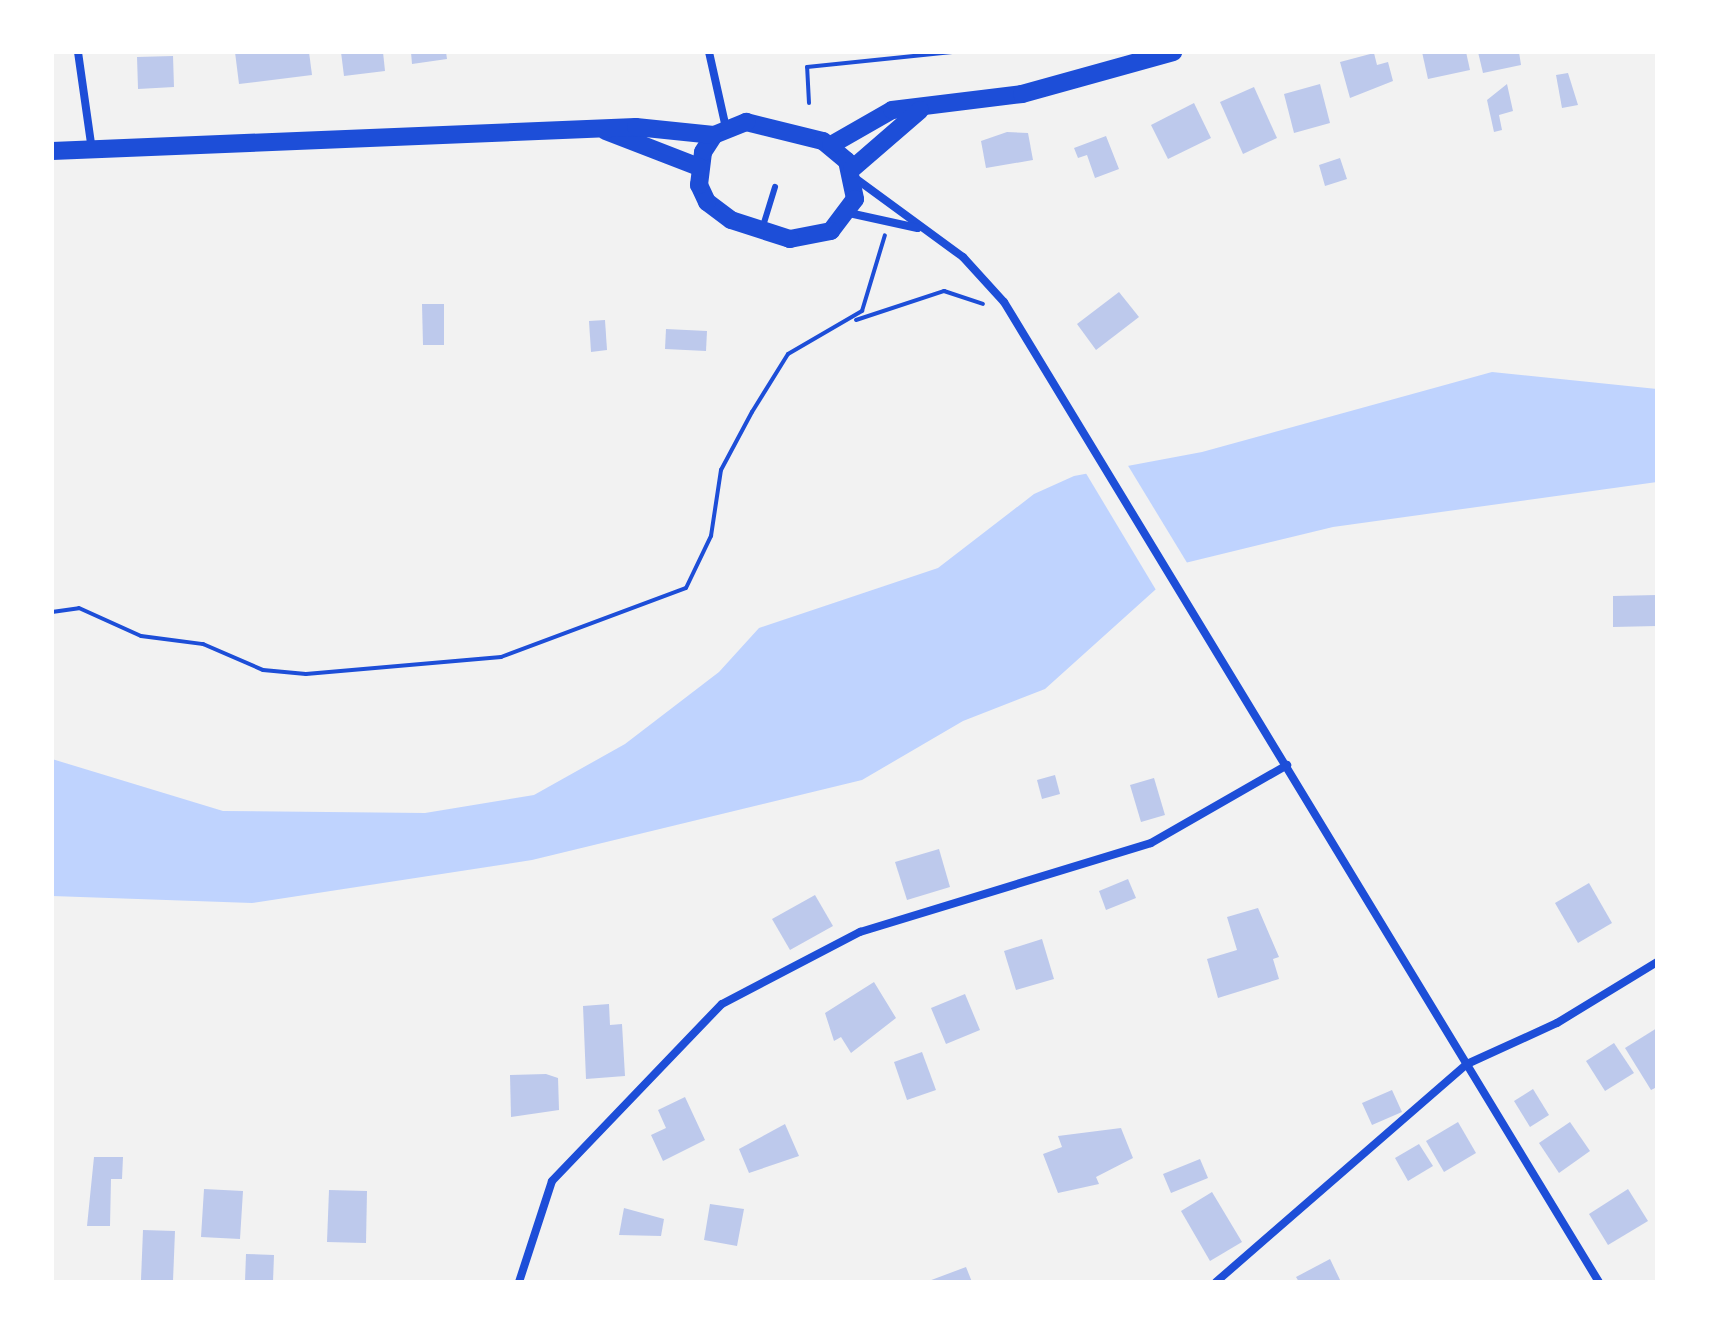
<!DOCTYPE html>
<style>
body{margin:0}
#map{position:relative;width:1709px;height:1334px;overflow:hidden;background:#f2f2f2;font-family:Barlow,sans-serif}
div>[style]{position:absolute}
.water>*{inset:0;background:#bfd3fe}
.pier>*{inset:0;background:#f2f2f2}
.building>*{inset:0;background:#bdc9ec}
.path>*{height:4px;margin:-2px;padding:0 2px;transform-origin:2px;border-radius:2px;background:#1d4ed8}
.service>*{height:6px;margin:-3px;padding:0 3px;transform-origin:3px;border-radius:3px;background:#1d4ed8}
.minor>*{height:8px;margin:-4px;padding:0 4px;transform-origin:4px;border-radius:4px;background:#1d4ed8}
.primary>*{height:18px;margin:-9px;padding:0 9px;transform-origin:9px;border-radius:9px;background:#1d4ed8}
span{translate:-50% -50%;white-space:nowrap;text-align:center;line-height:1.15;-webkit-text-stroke:8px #fff;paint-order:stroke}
.frame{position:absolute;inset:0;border:54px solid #fff;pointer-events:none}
</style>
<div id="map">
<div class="water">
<i style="clip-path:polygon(1492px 372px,1657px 389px,1657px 482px,1333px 527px,1185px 563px,1045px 689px,963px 721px,862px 780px,532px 860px,252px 903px,52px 896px,52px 759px,223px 811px,425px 813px,534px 795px,625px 744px,719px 672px,759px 628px,938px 568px,1034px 494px,1074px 476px,1202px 452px)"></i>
</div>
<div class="pier">
<i style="clip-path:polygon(1127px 464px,1189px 566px,1156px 590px,1084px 470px)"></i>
</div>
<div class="building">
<i style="clip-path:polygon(235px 52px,309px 52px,312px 75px,239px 84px)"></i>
<i style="clip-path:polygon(341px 52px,383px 52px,385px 71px,344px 76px)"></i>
<i style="clip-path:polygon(411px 52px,446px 52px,447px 59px,412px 64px)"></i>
<i style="clip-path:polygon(1422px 52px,1466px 52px,1470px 70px,1428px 79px)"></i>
<i style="clip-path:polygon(1478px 52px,1519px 52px,1521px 65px,1483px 73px)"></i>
<i style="clip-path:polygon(1374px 53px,1377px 65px,1388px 62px,1393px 81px,1350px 98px,1340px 62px)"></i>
<i style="clip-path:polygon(173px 56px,174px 87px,138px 89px,137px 57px)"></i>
<i style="clip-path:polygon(1568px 73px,1578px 105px,1562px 108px,1556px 75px)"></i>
<i style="clip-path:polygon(1320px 84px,1330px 123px,1294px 133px,1284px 94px)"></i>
<i style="clip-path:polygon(1507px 84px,1513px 111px,1499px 115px,1502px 130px,1494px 132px,1487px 100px)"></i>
<i style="clip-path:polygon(1254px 87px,1277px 138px,1243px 154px,1220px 102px)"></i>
<i style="clip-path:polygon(1194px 103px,1211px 138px,1168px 159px,1151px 125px)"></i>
<i style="clip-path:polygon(1007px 132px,1028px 133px,1033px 160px,986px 168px,981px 141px)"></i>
<i style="clip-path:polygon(1106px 136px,1119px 169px,1095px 178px,1087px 155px,1078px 158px,1074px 148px)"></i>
<i style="clip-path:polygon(1340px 158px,1347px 179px,1325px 186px,1319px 165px)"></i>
<i style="clip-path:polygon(1119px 292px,1139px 317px,1096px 350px,1077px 324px)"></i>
<i style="clip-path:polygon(422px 304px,444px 304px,444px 345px,423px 345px)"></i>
<i style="clip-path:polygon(605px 320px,607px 350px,591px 352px,589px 321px)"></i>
<i style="clip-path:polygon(666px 329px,707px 331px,706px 351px,665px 349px)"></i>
<i style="clip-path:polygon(1657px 595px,1657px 626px,1613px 627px,1613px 596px)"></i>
<i style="clip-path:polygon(1055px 775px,1060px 794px,1042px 799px,1037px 780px)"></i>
<i style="clip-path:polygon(1154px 778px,1165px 815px,1141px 822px,1130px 785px)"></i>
<i style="clip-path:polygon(939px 849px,950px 887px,907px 900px,895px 862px)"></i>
<i style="clip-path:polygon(1128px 879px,1136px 898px,1106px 910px,1099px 891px)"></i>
<i style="clip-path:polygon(1589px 883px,1612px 923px,1578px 943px,1555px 903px)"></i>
<i style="clip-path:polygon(815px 895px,833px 926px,790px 950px,772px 919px)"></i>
<i style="clip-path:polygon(1258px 908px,1279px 957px,1273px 959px,1279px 979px,1218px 998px,1207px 959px,1237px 950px,1227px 917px)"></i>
<i style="clip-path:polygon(1042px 939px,1054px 979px,1016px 990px,1004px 951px)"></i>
<i style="clip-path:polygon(874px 982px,896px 1018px,851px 1053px,841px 1037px,834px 1041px,825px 1013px)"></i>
<i style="clip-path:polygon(965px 994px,980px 1030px,946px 1044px,931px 1008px)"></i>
<i style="clip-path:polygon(609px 1004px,610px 1025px,622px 1024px,625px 1076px,586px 1079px,583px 1006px)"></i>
<i style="clip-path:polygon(1657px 1028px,1657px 1087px,1651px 1090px,1625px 1048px)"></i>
<i style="clip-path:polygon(1614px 1043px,1634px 1073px,1605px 1091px,1586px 1061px)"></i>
<i style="clip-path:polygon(922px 1052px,936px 1090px,907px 1100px,894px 1062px)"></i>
<i style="clip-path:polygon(546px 1074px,558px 1078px,559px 1110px,511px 1117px,510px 1075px)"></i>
<i style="clip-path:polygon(1533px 1089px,1549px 1115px,1530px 1127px,1514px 1101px)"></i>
<i style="clip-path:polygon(1392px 1090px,1402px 1112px,1372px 1125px,1362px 1103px)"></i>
<i style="clip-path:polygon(685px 1097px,705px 1140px,663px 1161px,651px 1135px,666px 1128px,658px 1110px)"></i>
<i style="clip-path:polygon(1458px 1122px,1476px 1153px,1444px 1172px,1426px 1141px)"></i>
<i style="clip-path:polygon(1570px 1122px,1590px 1151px,1559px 1173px,1539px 1143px)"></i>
<i style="clip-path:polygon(785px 1124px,799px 1156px,749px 1173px,739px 1149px)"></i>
<i style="clip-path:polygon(1121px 1128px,1133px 1158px,1096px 1177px,1099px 1184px,1058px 1193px,1043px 1154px,1062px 1147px,1058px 1136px)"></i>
<i style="clip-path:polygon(1419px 1144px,1433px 1166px,1408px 1181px,1395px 1158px)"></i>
<i style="clip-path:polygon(94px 1157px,123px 1157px,122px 1179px,111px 1179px,110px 1226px,87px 1226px)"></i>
<i style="clip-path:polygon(1200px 1159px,1208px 1178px,1171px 1193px,1163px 1174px)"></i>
<i style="clip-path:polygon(204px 1189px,243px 1191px,240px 1239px,201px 1237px)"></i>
<i style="clip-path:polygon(1628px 1189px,1648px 1221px,1608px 1245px,1589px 1214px)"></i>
<i style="clip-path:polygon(329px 1190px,367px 1191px,366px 1243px,327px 1242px)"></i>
<i style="clip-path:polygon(1212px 1192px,1242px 1242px,1210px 1261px,1181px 1211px)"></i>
<i style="clip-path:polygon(710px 1204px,744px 1209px,737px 1246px,704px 1240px)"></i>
<i style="clip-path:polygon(624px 1208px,664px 1219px,661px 1236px,619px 1235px)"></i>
<i style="clip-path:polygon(143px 1230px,175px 1231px,173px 1281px,141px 1280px)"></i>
<i style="clip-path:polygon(246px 1254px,274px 1255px,273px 1282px,245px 1282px)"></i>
<i style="clip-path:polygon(1330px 1259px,1341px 1282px,1299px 1282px,1296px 1277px)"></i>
<i style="clip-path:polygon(966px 1267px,972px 1282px,926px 1282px)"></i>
</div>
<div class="path">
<i style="left:809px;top:103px;width:36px;rotate:-93deg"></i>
<i style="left:807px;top:67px;width:146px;rotate:-5.9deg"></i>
<i style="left:856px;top:320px;width:93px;rotate:-18.2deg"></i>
<i style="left:944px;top:291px;width:41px;rotate:18.4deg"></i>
<i style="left:52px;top:612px;width:27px;rotate:-8deg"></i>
<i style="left:79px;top:608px;width:68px;rotate:24.3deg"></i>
<i style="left:141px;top:636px;width:63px;rotate:7.4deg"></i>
<i style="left:203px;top:644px;width:65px;rotate:23.4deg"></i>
<i style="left:263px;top:670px;width:43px;rotate:5.3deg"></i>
<i style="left:306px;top:674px;width:196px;rotate:-5deg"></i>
<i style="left:501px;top:657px;width:197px;rotate:-20.5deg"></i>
<i style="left:686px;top:588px;width:58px;rotate:-64.3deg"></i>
<i style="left:711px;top:536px;width:67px;rotate:-81.4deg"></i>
<i style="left:721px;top:470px;width:66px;rotate:-61.9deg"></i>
<i style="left:752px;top:412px;width:68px;rotate:-58.2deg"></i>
<i style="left:788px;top:354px;width:86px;rotate:-30.2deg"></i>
<i style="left:862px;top:311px;width:79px;rotate:-73.2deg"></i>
</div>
<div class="service">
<i style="left:763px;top:226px;width:41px;rotate:-72.9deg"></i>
</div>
<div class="minor">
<i style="left:78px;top:52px;width:99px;rotate:81.9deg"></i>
<i style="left:709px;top:52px;width:78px;rotate:77.4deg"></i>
<i style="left:855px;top:178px;width:134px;rotate:36.2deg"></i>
<i style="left:963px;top:257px;width:61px;rotate:47.7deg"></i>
<i style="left:1004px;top:302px;width:1146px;rotate:58.74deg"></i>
<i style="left:849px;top:213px;width:70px;rotate:12.4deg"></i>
<i style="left:519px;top:1282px;width:106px;rotate:-71.9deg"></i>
<i style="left:552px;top:1181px;width:245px;rotate:-46.2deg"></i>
<i style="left:722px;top:1004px;width:156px;rotate:-27.6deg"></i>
<i style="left:860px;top:932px;width:304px;rotate:-17deg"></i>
<i style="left:1151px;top:843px;width:157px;rotate:-29.8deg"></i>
<i style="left:1216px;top:1282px;width:332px;rotate:-41deg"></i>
<i style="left:1467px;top:1064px;width:99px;rotate:-24.5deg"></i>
<i style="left:1557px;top:1023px;width:117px;rotate:-31.4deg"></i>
</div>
<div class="primary">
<i style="left:746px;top:122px;width:79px;rotate:13.9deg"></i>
<i style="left:823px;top:141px;width:31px;rotate:40deg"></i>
<i style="left:847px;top:161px;width:39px;rotate:78deg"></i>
<i style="left:855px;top:199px;width:40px;rotate:127deg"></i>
<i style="left:831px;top:231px;width:42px;rotate:169deg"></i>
<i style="left:790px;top:239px;width:62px;rotate:-162.1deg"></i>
<i style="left:731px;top:220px;width:30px;rotate:-143deg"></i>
<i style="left:707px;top:202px;width:19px;rotate:-115deg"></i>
<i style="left:699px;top:185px;width:33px;rotate:-83deg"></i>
<i style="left:703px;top:152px;width:20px;rotate:-57deg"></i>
<i style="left:714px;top:135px;width:35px;rotate:-22deg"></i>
<i style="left:606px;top:131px;width:100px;rotate:21.2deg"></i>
<i style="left:831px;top:145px;width:70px;rotate:-29.8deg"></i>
<i style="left:892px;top:110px;width:131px;rotate:-7deg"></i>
<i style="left:1022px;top:94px;width:157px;rotate:-15.5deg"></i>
<i style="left:52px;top:151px;width:584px;rotate:-2.35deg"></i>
<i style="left:636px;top:127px;width:78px;rotate:5.9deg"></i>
<i style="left:852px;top:169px;width:90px;rotate:-40.9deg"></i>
</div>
<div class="frame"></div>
</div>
